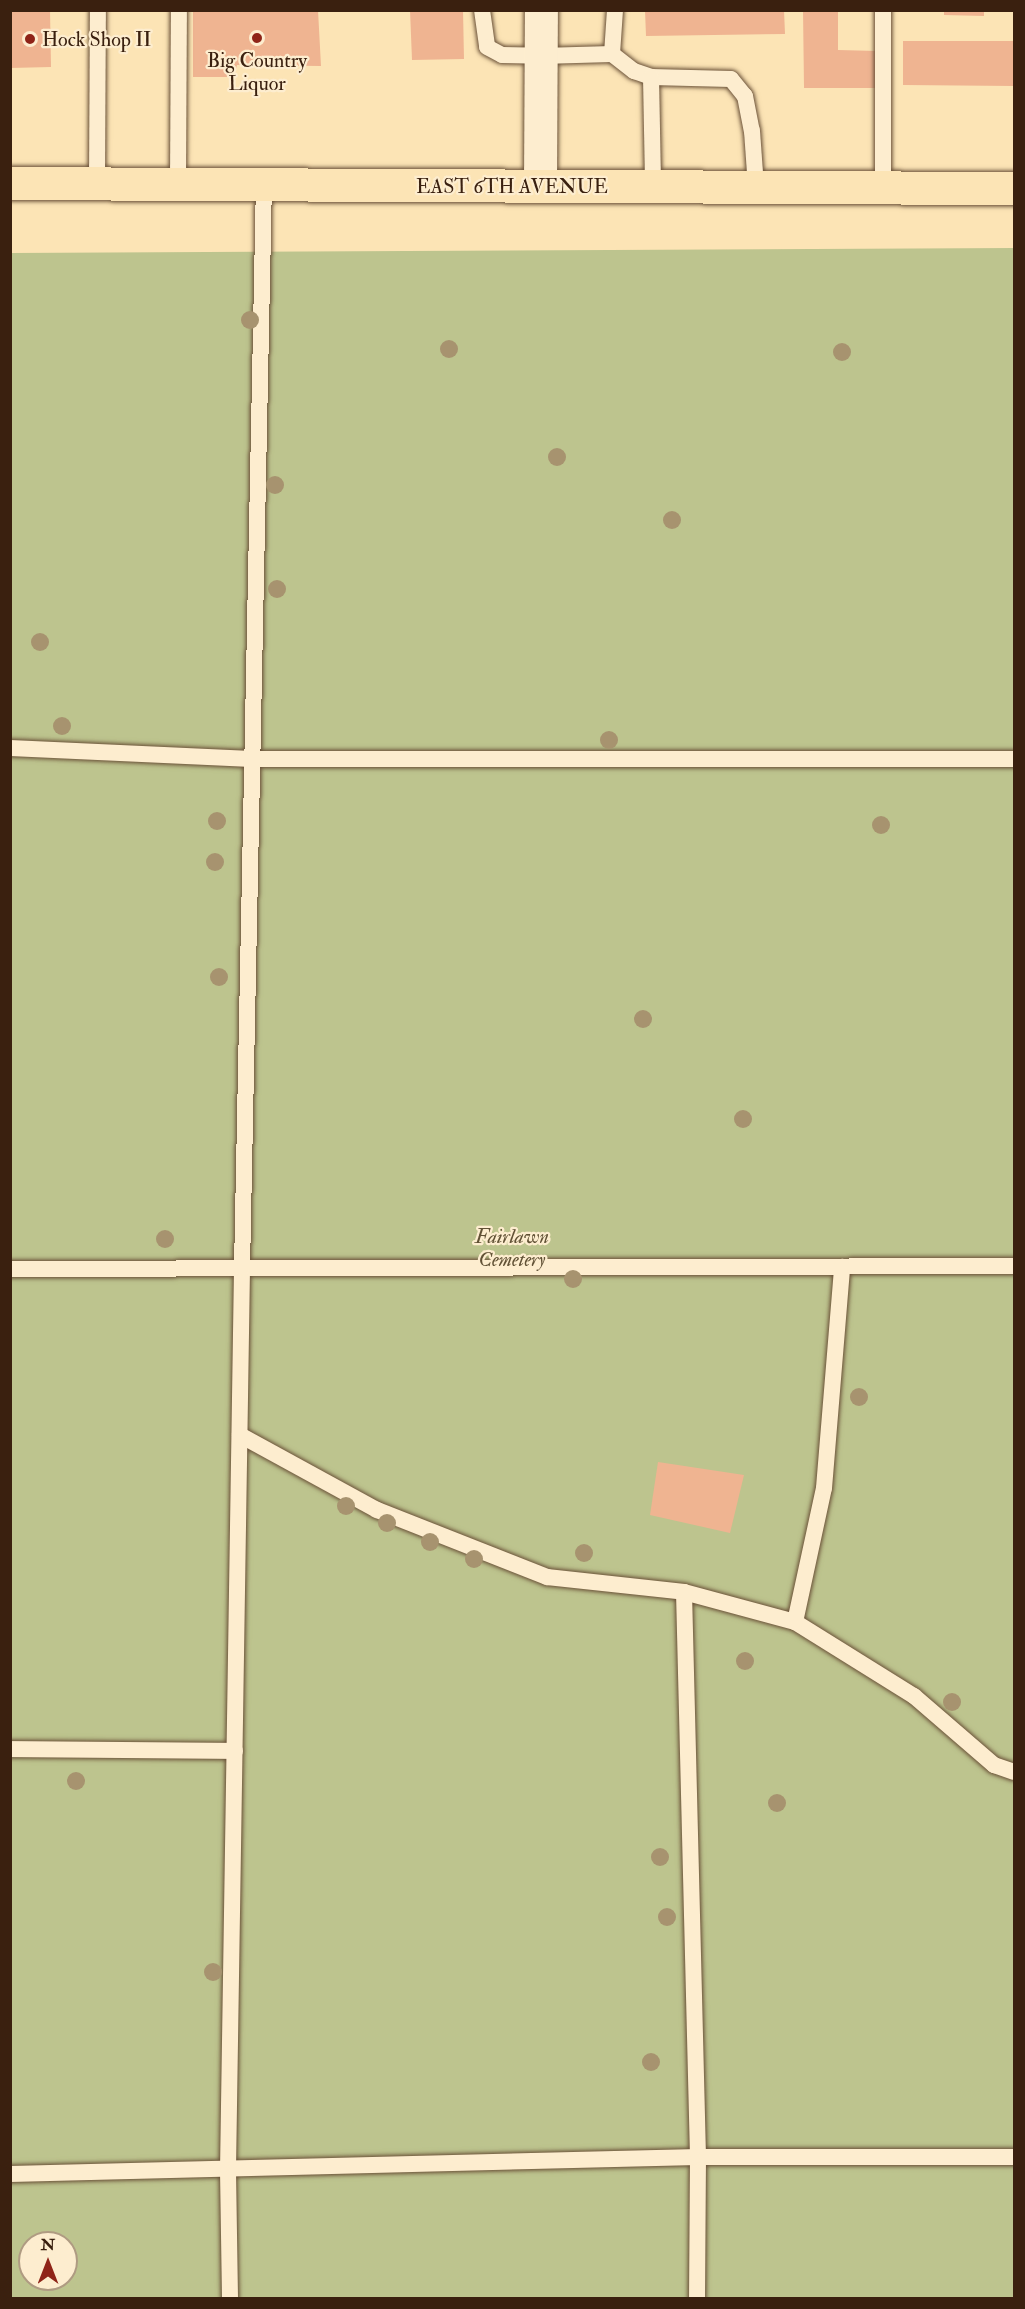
<!DOCTYPE html>
<style>
body{margin:0}
#map{position:relative;width:1025px;height:2309px;overflow:hidden;background:#fce4b5;font-family:"IM FELL Double Pica",serif}
div>[style]{position:absolute}
.green>*{inset:0;background:#bdc48e}
.building>*{inset:0;background:#efb491}
.roads{filter:drop-shadow(0 0 2px #6a5138) drop-shadow(0 0 2px #6a5138)}
.service>*{height:16px;margin:-8px;padding:0 8px;transform-origin:8px;border-radius:8px;background:#fdedcf}
.minor>*{height:33px;margin:-16.5px;padding:0 16.5px;transform-origin:16.5px;border-radius:16.5px;background:#fdedcf}
.primary>*{height:33px;margin:-16.5px;padding:0 16.5px;transform-origin:16.5px;border-radius:16.5px;background:#fce4b5}
.trees>*{width:18px;height:18px;margin:-9px;border-radius:50%;background:#a7936f}
.dots>*{width:16px;height:16px;translate:-50% -50%;box-sizing:border-box;border:3px solid #fdedcf;border-radius:50%}
span{translate:-50% -50%;white-space:nowrap;text-align:center;line-height:1.15;-webkit-text-stroke:4.5px #fdedcf;paint-order:stroke}
.poi-label{font-size:20px;color:#3a200f}
.left{translate:0 -50%;text-align:left}
.street-label{font-size:20px;color:#3a200f}
.park-label{font-size:20px;color:#615135;font-style:italic}
.frame{position:absolute;inset:0;border:12px solid #3a200f;pointer-events:none}
.north{position:absolute;left:18px;top:2231px;width:60px;height:60px;box-sizing:border-box;background:#fdedcf;border:2px solid #af9b82;border-radius:50%;rotate:0deg;font-size:16px;font-weight:700;line-height:24px;text-align:center;color:#3a200f}
.north::after{content:'';display:block;margin:auto;width:21px;height:27px;background:#8f2418;clip-path:polygon(50% 0,100% 100%,50% 72%,0 100%)}
</style>
<div id="map">
<div class="green">
<i style="clip-path:polygon(evenodd,1014px 248px,1014px 2298px,11px 2298px,10px 253px,1014px 248px,30px 2243px,66px 2243px,66px 2279px,30px 2279px,30px 2243px)"></i>
</div>
<div class="building">
<i style="clip-path:polygon(10px 10px,50px 10px,51px 67px,10px 68px)"></i>
<i style="clip-path:polygon(193px 10px,318px 10px,321px 66px,237px 65px,234px 77px,193px 77px)"></i>
<i style="clip-path:polygon(410px 10px,463px 10px,464px 59px,412px 60px)"></i>
<i style="clip-path:polygon(645px 10px,784px 10px,785px 34px,646px 36px)"></i>
<i style="clip-path:polygon(803px 10px,838px 10px,838px 50px,877px 51px,878px 88px,804px 88px)"></i>
<i style="clip-path:polygon(944px 10px,984px 10px,984px 16px,944px 15px)"></i>
<i style="clip-path:polygon(903px 41px,1014px 41px,1014px 86px,903px 85px)"></i>
<i style="clip-path:polygon(658px 1462px,744px 1475px,730px 1533px,650px 1515px)"></i>
</div>
<div class="roads">
<div class="service">
<i style="left:482px;top:10px;width:37px;rotate:82deg"></i>
<i style="left:487px;top:47px;width:17px;rotate:28deg"></i>
<i style="left:502px;top:55px;width:39px;rotate:1deg"></i>
<i style="left:541px;top:56px;width:71px;rotate:-1.6deg"></i>
<i style="left:612px;top:54px;width:44px;rotate:-86.1deg"></i>
<i style="left:883px;top:10px;width:177px;rotate:90deg"></i>
<i style="left:612px;top:54px;width:28px;rotate:38deg"></i>
<i style="left:634px;top:71px;width:18px;rotate:19deg"></i>
<i style="left:651px;top:77px;width:80px;rotate:1.4deg"></i>
<i style="left:731px;top:79px;width:22px;rotate:51deg"></i>
<i style="left:745px;top:96px;width:36px;rotate:79deg"></i>
<i style="left:752px;top:131px;width:56px;rotate:85.9deg"></i>
<i style="left:651px;top:77px;width:109px;rotate:88.9deg"></i>
<i style="left:97px;top:183px;width:173px;rotate:-89.7deg"></i>
<i style="left:178px;top:184px;width:174px;rotate:-89.7deg"></i>
<i style="left:10px;top:748px;width:242px;rotate:2.6deg"></i>
<i style="left:252px;top:759px;width:762px"></i>
<i style="left:10px;top:1269px;width:1004px;rotate:-0.17deg"></i>
<i style="left:240px;top:1435px;width:156px;rotate:28.7deg"></i>
<i style="left:377px;top:1510px;width:183px;rotate:21.5deg"></i>
<i style="left:547px;top:1577px;width:138px;rotate:6.2deg"></i>
<i style="left:684px;top:1592px;width:115px;rotate:15.1deg"></i>
<i style="left:795px;top:1622px;width:140px;rotate:31.9deg"></i>
<i style="left:914px;top:1696px;width:106px;rotate:40.8deg"></i>
<i style="left:994px;top:1765px;width:21px;rotate:19deg"></i>
<i style="left:684px;top:1592px;width:565px;rotate:88.58deg"></i>
<i style="left:698px;top:2157px;width:141px;rotate:90.4deg"></i>
<i style="left:795px;top:1622px;width:137px;rotate:-77.8deg"></i>
<i style="left:824px;top:1488px;width:222px;rotate:-85.3deg"></i>
<i style="left:10px;top:1749px;width:225px;rotate:0.5deg"></i>
<i style="left:10px;top:2174px;width:688px;rotate:-1.42deg"></i>
<i style="left:698px;top:2157px;width:316px"></i>
<i style="left:230px;top:2298px;width:128px;rotate:-90.9deg"></i>
<i style="left:228px;top:2170px;width:902px;rotate:-89.11deg"></i>
<i style="left:242px;top:1268px;width:1084px;rotate:-88.84deg"></i>
</div>
<div class="minor">
<i style="left:540px;top:186px;width:176px;rotate:-89.7deg"></i>
</div>
<div class="primary">
<i style="left:10px;top:183px;width:1004px;rotate:0.29deg"></i>
</div>
</div>
<div class="trees">
<i style="left:250px;top:320px"></i>
<i style="left:449px;top:349px"></i>
<i style="left:842px;top:352px"></i>
<i style="left:557px;top:457px"></i>
<i style="left:275px;top:485px"></i>
<i style="left:672px;top:520px"></i>
<i style="left:277px;top:589px"></i>
<i style="left:40px;top:642px"></i>
<i style="left:62px;top:726px"></i>
<i style="left:609px;top:740px"></i>
<i style="left:217px;top:821px"></i>
<i style="left:881px;top:825px"></i>
<i style="left:215px;top:862px"></i>
<i style="left:219px;top:977px"></i>
<i style="left:643px;top:1019px"></i>
<i style="left:743px;top:1119px"></i>
<i style="left:165px;top:1239px"></i>
<i style="left:573px;top:1279px"></i>
<i style="left:859px;top:1397px"></i>
<i style="left:346px;top:1506px"></i>
<i style="left:387px;top:1523px"></i>
<i style="left:430px;top:1542px"></i>
<i style="left:584px;top:1553px"></i>
<i style="left:474px;top:1559px"></i>
<i style="left:745px;top:1661px"></i>
<i style="left:952px;top:1702px"></i>
<i style="left:76px;top:1781px"></i>
<i style="left:777px;top:1803px"></i>
<i style="left:660px;top:1857px"></i>
<i style="left:667px;top:1917px"></i>
<i style="left:213px;top:1972px"></i>
<i style="left:651px;top:2062px"></i>
</div>
<div class="dots">
<i style="left:257px;top:38px;background:#8f2418"></i>
<i style="left:30px;top:39px;background:#8f2418"></i>
</div>
<div class="poi-label">
<span class="left" style="left:42px;top:39px">Hock Shop II</span>
<span style="left:257px;top:72px">Big Country<br>Liquor</span>
</div>
<div class="street-label">
<span style="left:512px;top:186px">EAST 6TH AVENUE</span>
</div>
<div class="park-label">
<span style="left:512px;top:1248px">Fairlawn<br>Cemetery</span>
</div>
<div class="frame"></div>
<div class="north">N</div>
</div>
